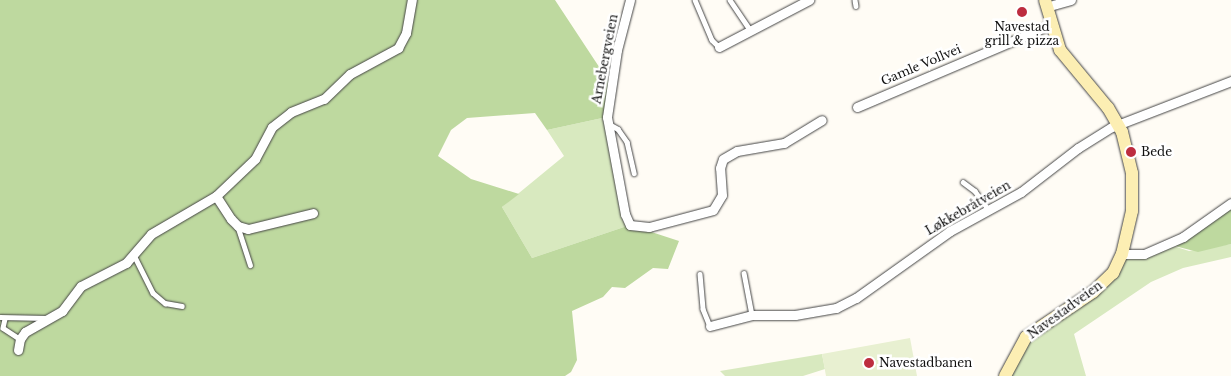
<!DOCTYPE html>
<meta charset="utf-8">
<style>
body{margin:0}
#map{position:relative;width:1231px;height:376px;overflow:hidden;background:#fffcf5;font-family:"Libre Baskerville",serif}
div>[style]{position:absolute}
.green>*{inset:0;background:#d8e9bf}
.forest>*{inset:0;background:#bed99f}
.pitch>*{inset:0;background:#e8f0d1}
.roads{filter:drop-shadow(0 0 1px #444) drop-shadow(0 0 1px #444)}
.lane>*{height:4.5px;margin:-2.25px;padding:0 2.25px;transform-origin:2.25px;border-radius:2.25px;background:#fff}
.street>*{height:9px;margin:-4.5px;padding:0 4.5px;transform-origin:4.5px;border-radius:4.5px;background:#fff}
.secondary>*{height:12px;margin:-6px;padding:0 6px;transform-origin:6px;border-radius:6px;background:#fceeb3}
.dots>*{width:14px;height:14px;translate:-50% -50%;box-sizing:border-box;border:2px solid #fff;border-radius:50%}
span{translate:-50% -50%;white-space:nowrap;text-align:center;line-height:1.15;-webkit-text-stroke:5px #fff;paint-order:stroke}
.poi-label{font-size:12px;color:#111}
.left{translate:0 -50%;text-align:left}
.street-label{font-size:12px;color:#111}
</style>
<div id="map">
<div class="green">
<i style="clip-path:polygon(607px 117px,630px 225px,532px 258px,502px 207px,564px 156px,547px 130px)"></i>
<i style="clip-path:polygon(1167px 244px,1189px 251px,1231px 244px,1231px 257px,1183px 268px,1151px 282px,1074px 334px,1086px 376px,1005px 376px,1016px 352px,1093px 292px,1122px 254px,1134px 256px)"></i>
<i style="clip-path:polygon(822px 354px,825px 369px,803px 376px,725px 376px,720px 371px)"></i>
</div>
<div class="forest">
<i style="clip-path:polygon(0 0,555px 0,611px 85px,607px 117px,547px 130px,535px 113px,467px 118px,451px 130px,438px 156px,471px 179px,519px 194px,502px 207px,532px 258px,630px 225px,679px 241px,668px 269px,653px 268px,625px 288px,612px 287px,603px 297px,572px 311px,577px 360px,571px 372px,565px 376px,0 376px)"></i>
<i style="clip-path:polygon(1231px 203px,1231px 244px,1198px 252px,1167px 244px)"></i>
</div>
<div class="pitch">
<i style="clip-path:polygon(910px 338px,917px 376px,826px 376px,822px 354px)"></i>
</div>
<div class="roads">
<div class="lane">
<i style="left:695px;top:0;width:43px;rotate:67deg"></i>
<i style="left:712px;top:40px;width:10px;rotate:45deg"></i>
<i style="left:730px;top:0;width:37px;rotate:56deg"></i>
<i style="left:855px;top:0;width:6px;rotate:81deg"></i>
<i style="left:609px;top:124px;width:10px;rotate:29deg"></i>
<i style="left:618px;top:129px;width:16px;rotate:55deg"></i>
<i style="left:627px;top:142px;width:32px;rotate:77deg"></i>
<i style="left:963px;top:182px;width:15px;rotate:37deg"></i>
<i style="left:975px;top:191px;width:22px;rotate:54deg"></i>
<i style="left:238px;top:227px;width:40px;rotate:72deg"></i>
<i style="left:134px;top:255px;width:42px;rotate:63.4deg"></i>
<i style="left:153px;top:293px;width:16px;rotate:40deg"></i>
<i style="left:165px;top:303px;width:17px;rotate:10deg"></i>
<i style="left:744px;top:273px;width:43px;rotate:79.2deg"></i>
<i style="left:700px;top:274px;width:35px;rotate:85deg"></i>
<i style="left:703px;top:309px;width:18px;rotate:68deg"></i>
<i style="left:0;top:317px;width:47px;rotate:1.2deg"></i>
<i style="left:5px;top:319px;width:9px;rotate:103deg"></i>
<i style="left:3px;top:328px;width:20px;rotate:33deg"></i>
</div>
<div class="street">
<i style="left:630px;top:0;width:52px;rotate:104.6deg"></i>
<i style="left:617px;top:50px;width:68px;rotate:98.5deg"></i>
<i style="left:607px;top:117px;width:99px;rotate:79.5deg"></i>
<i style="left:625px;top:214px;width:12px;rotate:66deg"></i>
<i style="left:630px;top:225px;width:19px;rotate:6deg"></i>
<i style="left:649px;top:227px;width:66px;rotate:-14.9deg"></i>
<i style="left:713px;top:210px;width:17px;rotate:-59deg"></i>
<i style="left:722px;top:195px;width:27px;rotate:-94deg"></i>
<i style="left:720px;top:168px;width:9px;rotate:-72deg"></i>
<i style="left:723px;top:159px;width:16px;rotate:-30deg"></i>
<i style="left:737px;top:151px;width:48px;rotate:-9.7deg"></i>
<i style="left:784px;top:143px;width:44px;rotate:-31.2deg"></i>
<i style="left:1046px;top:7px;width:26px;rotate:-16deg"></i>
<i style="left:719px;top:47px;width:102px;rotate:-27.6deg"></i>
<i style="left:857px;top:107px;width:210px;rotate:-23deg"></i>
<i style="left:216px;top:196px;width:27px;rotate:57deg"></i>
<i style="left:231px;top:219px;width:10px;rotate:45deg"></i>
<i style="left:238px;top:226px;width:10px;rotate:17deg"></i>
<i style="left:248px;top:229px;width:67px;rotate:-13.8deg"></i>
<i style="left:1122px;top:254px;width:22px"></i>
<i style="left:1144px;top:254px;width:43px;rotate:-23.6deg"></i>
<i style="left:1183px;top:237px;width:59px;rotate:-35.3deg"></i>
<i style="left:710px;top:326px;width:43px;rotate:-14.7deg"></i>
<i style="left:752px;top:315px;width:43px"></i>
<i style="left:795px;top:315px;width:42px;rotate:-9.7deg"></i>
<i style="left:836px;top:308px;width:22px;rotate:-27deg"></i>
<i style="left:856px;top:298px;width:115px;rotate:-35.5deg"></i>
<i style="left:950px;top:231px;width:81px;rotate:-28.8deg"></i>
<i style="left:1021px;top:192px;width:72px;rotate:-37.7deg"></i>
<i style="left:1078px;top:148px;width:40px;rotate:-32deg"></i>
<i style="left:1112px;top:127px;width:128px;rotate:-21.1deg"></i>
<i style="left:18px;top:350px;width:11px;rotate:-80deg"></i>
<i style="left:20px;top:339px;width:9px;rotate:-54deg"></i>
<i style="left:25px;top:332px;width:43px;rotate:-29.6deg"></i>
<i style="left:62px;top:311px;width:31px;rotate:-53deg"></i>
<i style="left:81px;top:286px;width:51px;rotate:-27.1deg"></i>
<i style="left:126px;top:263px;width:38px;rotate:-49deg"></i>
<i style="left:151px;top:234px;width:75px;rotate:-30.3deg"></i>
<i style="left:216px;top:196px;width:54px;rotate:-43.5deg"></i>
<i style="left:255px;top:159px;width:36px;rotate:-62deg"></i>
<i style="left:272px;top:127px;width:24px;rotate:-38deg"></i>
<i style="left:291px;top:112px;width:35px;rotate:-22deg"></i>
<i style="left:324px;top:99px;width:36px;rotate:-44deg"></i>
<i style="left:350px;top:74px;width:55px;rotate:-28.4deg"></i>
<i style="left:398px;top:48px;width:17px;rotate:-62deg"></i>
<i style="left:406px;top:33px;width:34px;rotate:-80deg"></i>
</div>
<div class="secondary">
<i style="left:1005px;top:376px;width:44px;rotate:-61.7deg"></i>
<i style="left:1026px;top:337px;width:81px;rotate:-33.9deg"></i>
<i style="left:1093px;top:292px;width:28px;rotate:-44deg"></i>
<i style="left:1113px;top:273px;width:21px;rotate:-65deg"></i>
<i style="left:1122px;top:254px;width:44px;rotate:-76.9deg"></i>
<i style="left:1132px;top:211px;width:38px;rotate:-90deg"></i>
<i style="left:1132px;top:173px;width:42px;rotate:-103.7deg"></i>
<i style="left:1122px;top:132px;width:28px;rotate:-120deg"></i>
<i style="left:1108px;top:108px;width:75px;rotate:-129.6deg"></i>
<i style="left:1060px;top:50px;width:52px;rotate:-106.7deg"></i>
</div>
</div>
<div class="dots">
<i style="left:1022px;top:12px;background:#bd2d3f"></i>
<i style="left:1131px;top:152px;background:#bd2d3f"></i>
<i style="left:869px;top:363px;background:#bd2d3f"></i>
</div>
<div class="poi-label">
<span style="left:1022px;top:34px">Navestad<br>grill &amp; pizza</span>
<span class="left" style="left:1141px;top:152px">Bede</span>
<span class="left" style="left:879px;top:363px">Navestadbanen</span>
</div>
<div class="street-label">
<span style="left:605px;top:59px;rotate:-79deg">Arnebergveien</span>
<span style="left:921px;top:65px;rotate:-23deg">Gamle Vollvei</span>
<span style="left:968px;top:208px;rotate:-30deg">Løkkebråtveien</span>
<span style="left:1065px;top:310px;rotate:-36deg">Navestadveien</span>
</div>
</div>
